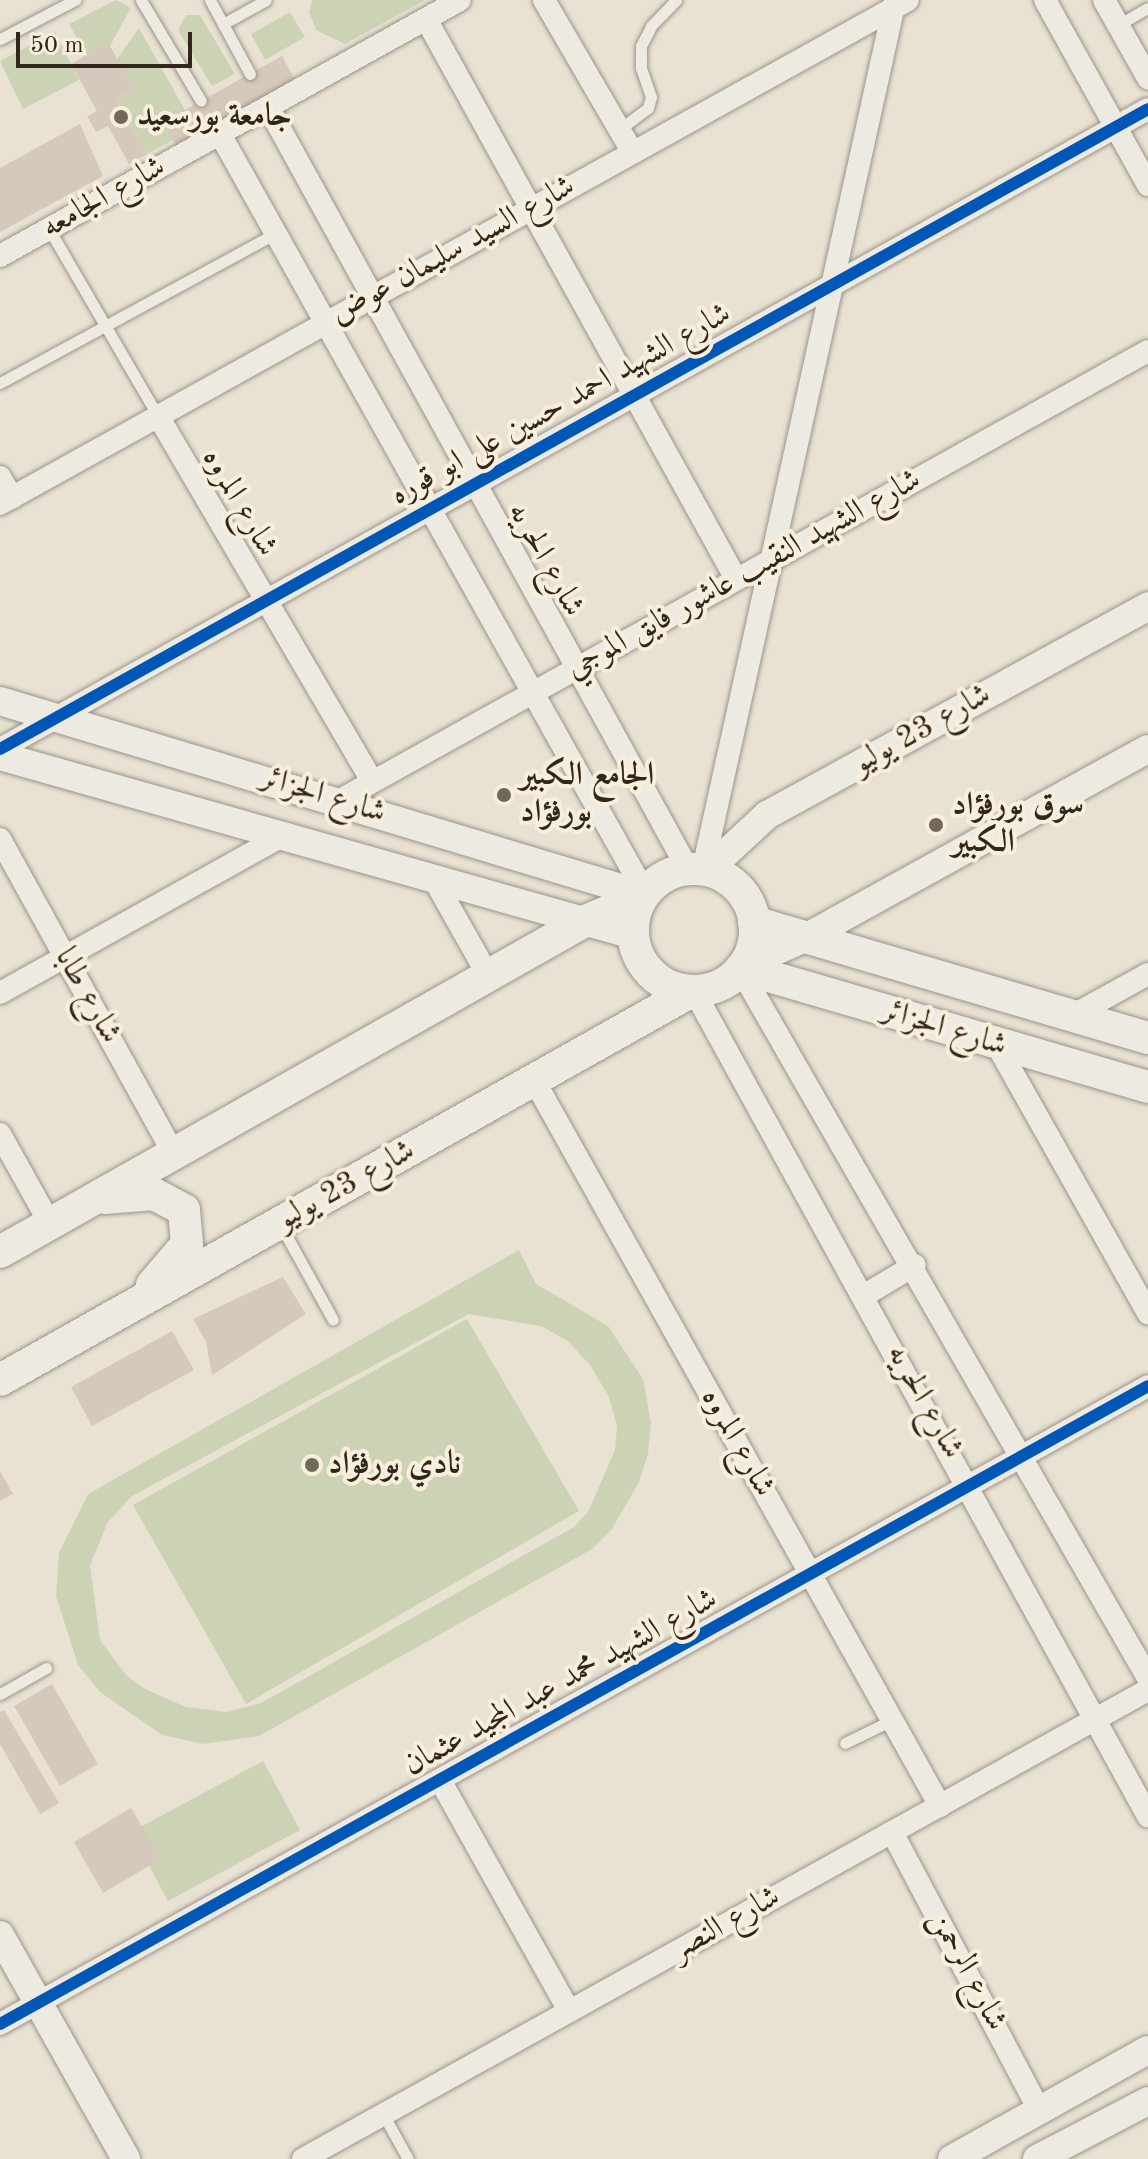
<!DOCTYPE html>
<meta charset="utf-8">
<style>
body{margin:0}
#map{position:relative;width:1148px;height:2159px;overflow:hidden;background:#e9e2d3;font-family:"Old Standard TT",Amiri,serif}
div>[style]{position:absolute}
.green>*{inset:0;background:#ccd3b4}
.building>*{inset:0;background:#d5c9bb}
.roads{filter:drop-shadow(0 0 2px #9a948a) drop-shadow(0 0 2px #9a948a)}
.service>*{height:11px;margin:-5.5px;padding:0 5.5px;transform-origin:5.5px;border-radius:5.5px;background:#edeae2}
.minor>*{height:22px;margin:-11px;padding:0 11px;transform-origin:11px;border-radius:11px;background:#edeae2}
.tertiary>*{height:28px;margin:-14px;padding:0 14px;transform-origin:14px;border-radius:14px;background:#edeae2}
.secondary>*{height:32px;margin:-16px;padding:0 16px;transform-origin:16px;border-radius:16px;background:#edeae2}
.secondary>.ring{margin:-16px;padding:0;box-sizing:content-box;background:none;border:32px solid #edeae2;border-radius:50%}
.cycleway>*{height:12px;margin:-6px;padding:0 6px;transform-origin:6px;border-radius:6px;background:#0057b8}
.dots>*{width:22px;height:22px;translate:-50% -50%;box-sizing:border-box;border:4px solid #f7efdc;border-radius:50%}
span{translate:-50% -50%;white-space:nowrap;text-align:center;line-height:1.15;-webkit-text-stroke:8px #f7efdc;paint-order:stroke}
.poi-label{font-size:32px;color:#31261b;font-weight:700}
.left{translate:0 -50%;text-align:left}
.street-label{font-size:32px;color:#31261b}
.scale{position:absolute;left:16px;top:32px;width:176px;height:36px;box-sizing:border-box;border:4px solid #31261b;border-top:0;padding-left:10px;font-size:24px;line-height:28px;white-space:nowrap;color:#31261b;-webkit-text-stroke:6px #f7efdc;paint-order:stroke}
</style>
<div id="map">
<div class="green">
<i style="clip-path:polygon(116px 0,131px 8px,110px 46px,86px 54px,69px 24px)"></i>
<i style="clip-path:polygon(312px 0,425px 0,345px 44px,316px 30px,309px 12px)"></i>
<i style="clip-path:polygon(290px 12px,305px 37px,265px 60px,251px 34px)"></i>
<i style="clip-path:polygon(186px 15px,200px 15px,235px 74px,212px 86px,178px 30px)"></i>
<i style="clip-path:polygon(139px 28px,185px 110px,163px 122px,173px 140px,147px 154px,116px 99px,134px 89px,117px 59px)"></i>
<i style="clip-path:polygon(55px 32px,79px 80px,23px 109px,0 61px)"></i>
<i style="clip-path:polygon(evenodd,519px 1250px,536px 1284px,608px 1326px,643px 1379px,651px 1423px,648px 1454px,639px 1482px,612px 1529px,592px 1549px,259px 1736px,203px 1744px,162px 1735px,100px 1692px,78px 1665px,56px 1596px,59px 1553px,88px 1494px,519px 1250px,469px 1314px,541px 1326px,568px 1341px,590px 1365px,609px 1397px,617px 1426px,615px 1450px,588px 1512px,574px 1527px,261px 1703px,227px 1712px,186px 1707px,143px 1688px,126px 1675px,100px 1640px,90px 1565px,108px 1522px,132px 1496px,469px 1314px)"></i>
<i style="clip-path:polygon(467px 1319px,579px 1511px,246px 1704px,133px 1505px)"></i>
<i style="clip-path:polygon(263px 1761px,300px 1830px,168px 1901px,131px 1832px)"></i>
</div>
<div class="building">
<i style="clip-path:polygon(108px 42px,134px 89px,116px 99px,147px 154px,129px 164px,108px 126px,96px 132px,87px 116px,97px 111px,71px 64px)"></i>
<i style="clip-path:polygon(282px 56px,298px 86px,179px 151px,163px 122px)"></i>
<i style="clip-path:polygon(80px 124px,103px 176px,0 232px,0 168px)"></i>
<i style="clip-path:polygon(283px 1277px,306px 1314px,212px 1375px,206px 1342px,193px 1319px)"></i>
<i style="clip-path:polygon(172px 1331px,194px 1370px,92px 1426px,71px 1387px)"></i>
<i style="clip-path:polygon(0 1471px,13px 1494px,0 1501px)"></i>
<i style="clip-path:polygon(52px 1684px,98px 1764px,60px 1786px,14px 1706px)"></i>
<i style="clip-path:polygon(4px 1710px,59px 1803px,40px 1814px,0 1744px,0 1712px)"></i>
<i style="clip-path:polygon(131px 1808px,161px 1859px,103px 1893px,74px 1842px)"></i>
</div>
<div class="roads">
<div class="service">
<i style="left:141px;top:0;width:117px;rotate:59.3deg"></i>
<i style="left:210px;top:0;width:84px;rotate:61.6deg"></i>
<i style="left:223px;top:24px;width:49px;rotate:-29.2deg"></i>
<i style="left:1118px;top:25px;width:34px;rotate:-30deg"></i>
<i style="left:0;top:39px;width:85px;rotate:-27.5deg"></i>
<i style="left:620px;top:129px;width:35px;rotate:-37deg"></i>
<i style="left:648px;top:108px;width:11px;rotate:-75deg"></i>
<i style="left:651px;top:97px;width:31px;rotate:-109deg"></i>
<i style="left:641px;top:68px;width:22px;rotate:-90deg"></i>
<i style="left:641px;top:46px;width:22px;rotate:-63deg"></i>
<i style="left:651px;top:26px;width:36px;rotate:-46deg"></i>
<i style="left:49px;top:229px;width:216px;rotate:59.8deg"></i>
<i style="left:0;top:383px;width:314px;rotate:-28.5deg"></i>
<i style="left:281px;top:1226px;width:107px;rotate:61deg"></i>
<i style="left:0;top:1694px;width:53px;rotate:-29.5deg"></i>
<i style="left:845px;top:1743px;width:52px;rotate:-26.1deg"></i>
<i style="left:383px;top:2114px;width:51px;rotate:60.9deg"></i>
</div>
<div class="minor">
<i style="left:544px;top:0;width:175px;rotate:59.8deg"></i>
<i style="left:1045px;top:0;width:212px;rotate:60.9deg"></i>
<i style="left:1104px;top:0;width:90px;rotate:60.6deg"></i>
<i style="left:426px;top:19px;width:640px;rotate:61.03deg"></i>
<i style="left:268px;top:107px;width:870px;rotate:61.14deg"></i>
<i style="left:220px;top:134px;width:870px;rotate:60.75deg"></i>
<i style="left:0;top:256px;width:526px;rotate:-29.1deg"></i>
<i style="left:158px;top:416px;width:423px;rotate:59.6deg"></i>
<i style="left:0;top:477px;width:24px;rotate:60deg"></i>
<i style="left:0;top:504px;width:1038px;rotate:-29.03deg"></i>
<i style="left:0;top:749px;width:1314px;rotate:-29.14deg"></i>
<i style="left:340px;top:800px;width:924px;rotate:-29.06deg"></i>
<i style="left:0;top:839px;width:360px;rotate:61.1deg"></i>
<i style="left:703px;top:869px;width:889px;rotate:-77.53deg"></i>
<i style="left:436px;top:883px;width:108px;rotate:60.6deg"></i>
<i style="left:740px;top:969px;width:818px;rotate:60.08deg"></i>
<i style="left:694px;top:991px;width:942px;rotate:61.18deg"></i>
<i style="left:0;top:993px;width:321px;rotate:-29.1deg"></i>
<i style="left:1072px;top:1016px;width:87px;rotate:-28.9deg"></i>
<i style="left:997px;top:1045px;width:308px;rotate:60.6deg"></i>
<i style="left:534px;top:1080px;width:832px;rotate:60.78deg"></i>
<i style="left:0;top:1134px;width:103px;rotate:60.9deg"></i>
<i style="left:865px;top:1295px;width:58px;rotate:-31deg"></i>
<i style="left:440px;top:1780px;width:265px;rotate:60.8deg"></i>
<i style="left:892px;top:1832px;width:316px;rotate:62.1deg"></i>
<i style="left:0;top:2024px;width:1313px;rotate:-29.06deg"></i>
<i style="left:303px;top:2159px;width:966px;rotate:-29.03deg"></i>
</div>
<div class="tertiary">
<i style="left:0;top:701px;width:673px;rotate:16.76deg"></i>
<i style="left:0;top:756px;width:658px;rotate:15.79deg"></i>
<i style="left:708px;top:870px;width:81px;rotate:-43deg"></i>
<i style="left:767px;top:815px;width:435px;rotate:-28.7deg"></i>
<i style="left:742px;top:966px;width:71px;rotate:-24deg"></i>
<i style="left:807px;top:937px;width:389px;rotate:-28.9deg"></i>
<i style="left:0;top:1935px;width:257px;rotate:60.6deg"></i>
<i style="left:952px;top:2159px;width:224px;rotate:-29.1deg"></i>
<i style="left:1037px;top:2159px;width:125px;rotate:-27.6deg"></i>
</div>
<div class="secondary">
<i class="ring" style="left:633px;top:869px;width:90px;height:90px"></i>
<i style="left:754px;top:922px;width:411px;rotate:16.4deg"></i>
<i style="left:741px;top:968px;width:424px;rotate:16.3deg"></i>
<i style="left:105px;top:1198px;width:49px;rotate:-4.7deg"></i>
<i style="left:154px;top:1194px;width:34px;rotate:28deg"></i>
<i style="left:184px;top:1210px;width:34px;rotate:85deg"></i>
<i style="left:187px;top:1244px;width:54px;rotate:130.5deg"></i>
<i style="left:0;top:1252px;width:670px;rotate:-29.51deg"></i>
<i style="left:583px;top:922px;width:64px;rotate:-23deg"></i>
<i style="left:0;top:1380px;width:794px;rotate:-29.34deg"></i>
</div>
</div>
<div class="cycleway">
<i style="left:0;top:749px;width:1314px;rotate:-29.14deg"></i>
<i style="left:0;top:2024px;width:1313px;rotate:-29.06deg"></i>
</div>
<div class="dots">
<i style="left:121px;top:117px;background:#71685b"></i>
<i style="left:504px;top:795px;background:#71685b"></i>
<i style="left:936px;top:825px;background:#71685b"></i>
<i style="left:312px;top:1465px;background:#71685b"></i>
</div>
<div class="poi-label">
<span class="left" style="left:137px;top:117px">جامعة بورسعيد</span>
<span class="left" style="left:520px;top:795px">الجامع الكبير<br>بورفؤاد</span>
<span class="left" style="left:952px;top:825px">سوق بورفؤاد<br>الكبير</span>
<span class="left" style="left:328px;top:1465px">نادي بورفؤاد</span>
</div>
<div class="street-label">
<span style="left:104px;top:198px;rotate:-29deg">شارع الجامعه</span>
<span style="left:453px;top:251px;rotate:-29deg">شارع السيد سليمان عوض</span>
<span style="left:561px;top:405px;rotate:-29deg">شارع الشهيد احمد حسين على ابو قوره</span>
<span style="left:239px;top:503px;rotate:60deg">شارع المروه</span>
<span style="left:545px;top:560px;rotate:61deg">شارع الحريه</span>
<span style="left:744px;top:575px;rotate:-29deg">شارع الشهيد النقيب عاشور فايق الموجي</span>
<span style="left:922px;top:730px;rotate:-29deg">شارع 23 يوليو</span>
<span style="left:323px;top:796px;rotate:17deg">شارع الجزائر</span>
<span style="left:87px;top:996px;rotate:61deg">شارع طابا</span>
<span style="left:944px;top:1029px;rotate:17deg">شارع الجزائر</span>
<span style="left:346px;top:1186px;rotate:-29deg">شارع 23 يوليو</span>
<span style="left:924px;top:1402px;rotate:61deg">شارع الحريه</span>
<span style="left:737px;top:1443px;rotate:61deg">شارع المروه</span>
<span style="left:561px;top:1683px;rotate:-29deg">شارع الشهيد محمد عبد المجيد عثمان</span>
<span style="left:726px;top:1924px;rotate:-29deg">شارع النصر</span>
<span style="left:967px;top:1971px;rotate:62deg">شارع الرحمن</span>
</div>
<div class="scale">50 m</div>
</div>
